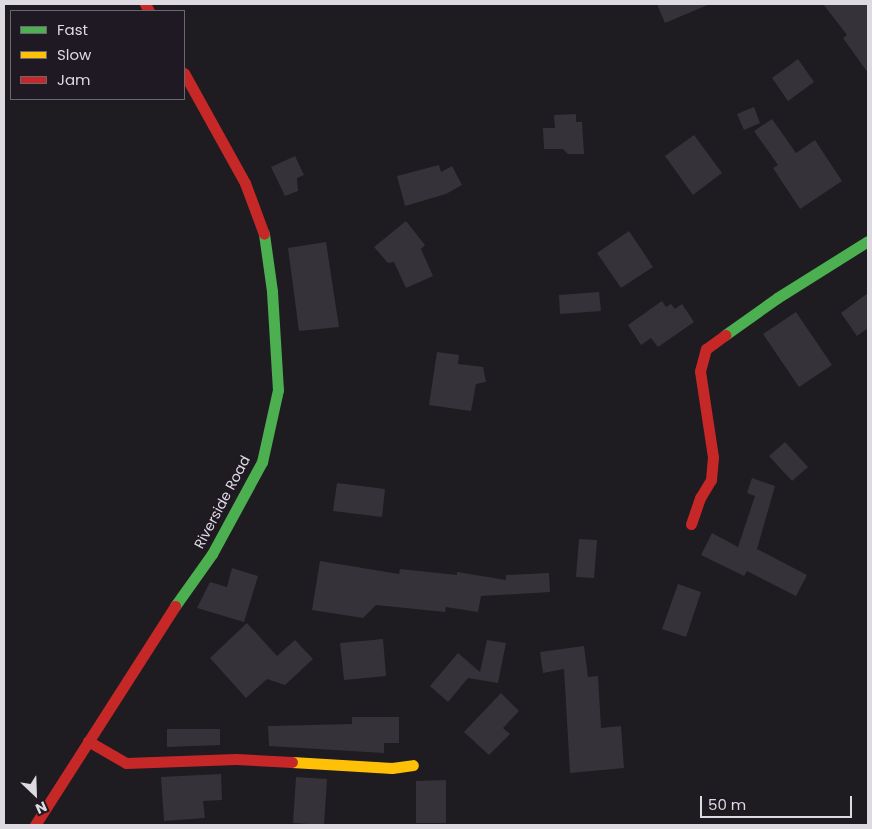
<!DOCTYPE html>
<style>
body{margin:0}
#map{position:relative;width:872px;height:829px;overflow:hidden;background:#1e1b21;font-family:Poppins,sans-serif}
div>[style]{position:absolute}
.building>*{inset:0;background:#363239}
.fast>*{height:11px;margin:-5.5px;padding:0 5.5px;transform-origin:5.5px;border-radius:5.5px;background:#4caf50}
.slow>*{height:11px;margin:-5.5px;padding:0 5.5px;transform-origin:5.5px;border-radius:5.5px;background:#ffc107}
.jam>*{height:11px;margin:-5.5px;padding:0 5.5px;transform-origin:5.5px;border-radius:5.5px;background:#c62828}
span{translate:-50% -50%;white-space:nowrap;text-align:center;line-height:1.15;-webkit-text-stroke:4px #1f1923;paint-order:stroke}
.street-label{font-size:14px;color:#dedae1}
.frame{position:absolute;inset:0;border:5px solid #dedae1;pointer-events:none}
.legend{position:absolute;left:10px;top:10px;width:175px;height:90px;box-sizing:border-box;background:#1f1923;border:1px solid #6b666f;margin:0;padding:6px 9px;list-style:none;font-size:15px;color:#dedae1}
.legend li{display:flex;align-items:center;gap:10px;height:25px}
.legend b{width:25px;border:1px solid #6b666f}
.north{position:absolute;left:10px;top:769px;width:50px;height:50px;-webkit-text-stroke:4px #1f1923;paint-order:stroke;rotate:156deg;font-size:14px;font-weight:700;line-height:20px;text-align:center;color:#dedae1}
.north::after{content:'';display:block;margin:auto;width:18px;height:22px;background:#dedae1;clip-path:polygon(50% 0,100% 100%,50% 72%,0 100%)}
.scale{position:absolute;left:700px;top:796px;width:152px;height:22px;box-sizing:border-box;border:2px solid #dedae1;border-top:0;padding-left:6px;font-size:15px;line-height:18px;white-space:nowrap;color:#dedae1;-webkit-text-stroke:4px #1f1923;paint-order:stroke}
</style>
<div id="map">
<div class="building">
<i style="clip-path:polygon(657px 4px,710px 4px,665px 23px)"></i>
<i style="clip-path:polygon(823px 4px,868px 4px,868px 73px,843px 38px,847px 35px)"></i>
<i style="clip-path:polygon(798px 59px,814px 82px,788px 101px,772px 78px)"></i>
<i style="clip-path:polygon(754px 107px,760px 123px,744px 130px,737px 114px)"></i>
<i style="clip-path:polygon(576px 114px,576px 122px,582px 122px,584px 154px,568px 154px,563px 149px,544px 149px,543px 128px,555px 128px,554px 115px)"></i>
<i style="clip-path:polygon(772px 119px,796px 153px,815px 140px,842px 181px,800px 209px,773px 168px,778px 165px,754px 131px)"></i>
<i style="clip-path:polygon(694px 135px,722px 173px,693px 195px,665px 156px)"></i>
<i style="clip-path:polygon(295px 156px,304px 175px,297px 178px,298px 191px,285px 196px,271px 167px)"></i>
<i style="clip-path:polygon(439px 165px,441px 172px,452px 166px,462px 185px,446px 194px,405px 206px,397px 176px)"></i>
<i style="clip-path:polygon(406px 221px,425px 245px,421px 249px,433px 276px,406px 288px,394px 262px,388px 263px,374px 247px)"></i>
<i style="clip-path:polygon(629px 231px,653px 267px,621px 288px,597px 253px)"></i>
<i style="clip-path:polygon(326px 242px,339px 327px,299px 331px,288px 248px)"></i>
<i style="clip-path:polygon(599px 292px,601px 311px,560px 314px,559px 295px)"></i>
<i style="clip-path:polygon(868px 293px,868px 328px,857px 336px,841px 313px)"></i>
<i style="clip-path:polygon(662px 301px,666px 307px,671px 304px,675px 309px,682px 304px,694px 322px,658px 347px,651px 338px,641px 345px,628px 325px)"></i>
<i style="clip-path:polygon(796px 312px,832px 365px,799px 387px,763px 334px)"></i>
<i style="clip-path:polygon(437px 352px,459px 355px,458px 364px,483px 367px,486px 382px,476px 384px,471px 411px,429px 405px)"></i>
<i style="clip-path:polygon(785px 442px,808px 467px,792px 481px,769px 456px)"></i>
<i style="clip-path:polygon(752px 478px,775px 486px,757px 549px,807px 575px,796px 596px,747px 571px,744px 576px,701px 555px,712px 533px,738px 547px,755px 496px,747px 493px)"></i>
<i style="clip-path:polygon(337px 483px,385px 489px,382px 517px,333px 511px)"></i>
<i style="clip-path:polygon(579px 539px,597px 540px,594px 578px,576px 577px)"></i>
<i style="clip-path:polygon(320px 561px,399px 574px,400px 569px,457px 575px,457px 572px,506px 580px,506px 575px,549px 573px,550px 592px,481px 596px,478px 612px,446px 607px,445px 612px,376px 605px,363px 618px,312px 610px)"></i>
<i style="clip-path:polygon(232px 568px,258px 576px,244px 622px,197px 608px,210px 582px,227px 587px)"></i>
<i style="clip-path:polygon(678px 584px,701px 592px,686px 637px,662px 629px)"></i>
<i style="clip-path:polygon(247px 623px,277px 656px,295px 640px,313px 659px,285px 685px,267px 679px,246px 698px,210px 658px)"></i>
<i style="clip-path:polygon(383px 639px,386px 676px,344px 680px,340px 643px)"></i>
<i style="clip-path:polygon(487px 640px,506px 643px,498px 683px,468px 678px,448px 702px,430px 686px,458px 653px,480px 672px)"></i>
<i style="clip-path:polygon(584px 646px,588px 677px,598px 676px,601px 728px,621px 726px,624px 768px,570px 773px,564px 669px,543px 673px,540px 652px)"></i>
<i style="clip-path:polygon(501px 693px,519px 711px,503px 728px,510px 734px,489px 755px,464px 732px)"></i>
<i style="clip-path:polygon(352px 717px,399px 717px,399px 743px,384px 743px,384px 753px,269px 746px,268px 726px,352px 724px)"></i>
<i style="clip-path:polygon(167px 729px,220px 729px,220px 745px,167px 747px)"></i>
<i style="clip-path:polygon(221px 774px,222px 800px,203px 801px,205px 818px,164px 821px,161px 777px)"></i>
<i style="clip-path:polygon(296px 777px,327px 779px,324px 825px,293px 823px)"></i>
<i style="clip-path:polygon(446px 780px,446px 823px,416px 823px,416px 781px)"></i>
</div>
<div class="fast">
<i style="left:725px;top:335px;width:64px;rotate:-35.4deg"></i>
<i style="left:777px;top:298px;width:107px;rotate:-32.1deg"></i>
<i style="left:175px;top:606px;width:64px;rotate:-54.6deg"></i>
<i style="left:212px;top:554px;width:105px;rotate:-61.5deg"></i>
<i style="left:262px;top:462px;width:74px;rotate:-77.5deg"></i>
<i style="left:278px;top:390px;width:99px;rotate:-93.5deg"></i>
<i style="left:272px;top:291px;width:58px;rotate:-98deg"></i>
</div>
<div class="slow">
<i style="left:292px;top:762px;width:100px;rotate:3.4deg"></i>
<i style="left:392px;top:768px;width:21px;rotate:-8deg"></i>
</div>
<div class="jam">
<i style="left:145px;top:4px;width:8px;rotate:60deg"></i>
<i style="left:184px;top:73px;width:126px;rotate:61deg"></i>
<i style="left:245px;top:183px;width:54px;rotate:69.6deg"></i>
<i style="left:691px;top:524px;width:28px;rotate:-71deg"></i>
<i style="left:700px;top:498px;width:21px;rotate:-59deg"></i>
<i style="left:711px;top:480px;width:23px;rotate:-85deg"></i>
<i style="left:713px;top:457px;width:87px;rotate:-98.6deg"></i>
<i style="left:700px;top:371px;width:23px;rotate:-75deg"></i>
<i style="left:706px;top:349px;width:24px;rotate:-36deg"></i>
<i style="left:88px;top:741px;width:44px;rotate:30.1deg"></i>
<i style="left:126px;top:763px;width:110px;rotate:-2.1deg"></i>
<i style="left:236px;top:759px;width:56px;rotate:3.1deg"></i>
<i style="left:35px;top:825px;width:260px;rotate:-57.4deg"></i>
</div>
<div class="street-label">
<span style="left:222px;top:502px;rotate:-62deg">Riverside Road</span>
</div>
<div class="frame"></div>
<ul class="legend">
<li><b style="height:6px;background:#4caf50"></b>Fast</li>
<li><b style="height:6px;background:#ffc107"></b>Slow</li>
<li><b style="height:6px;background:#c62828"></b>Jam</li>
</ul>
<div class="north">N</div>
<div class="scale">50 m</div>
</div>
